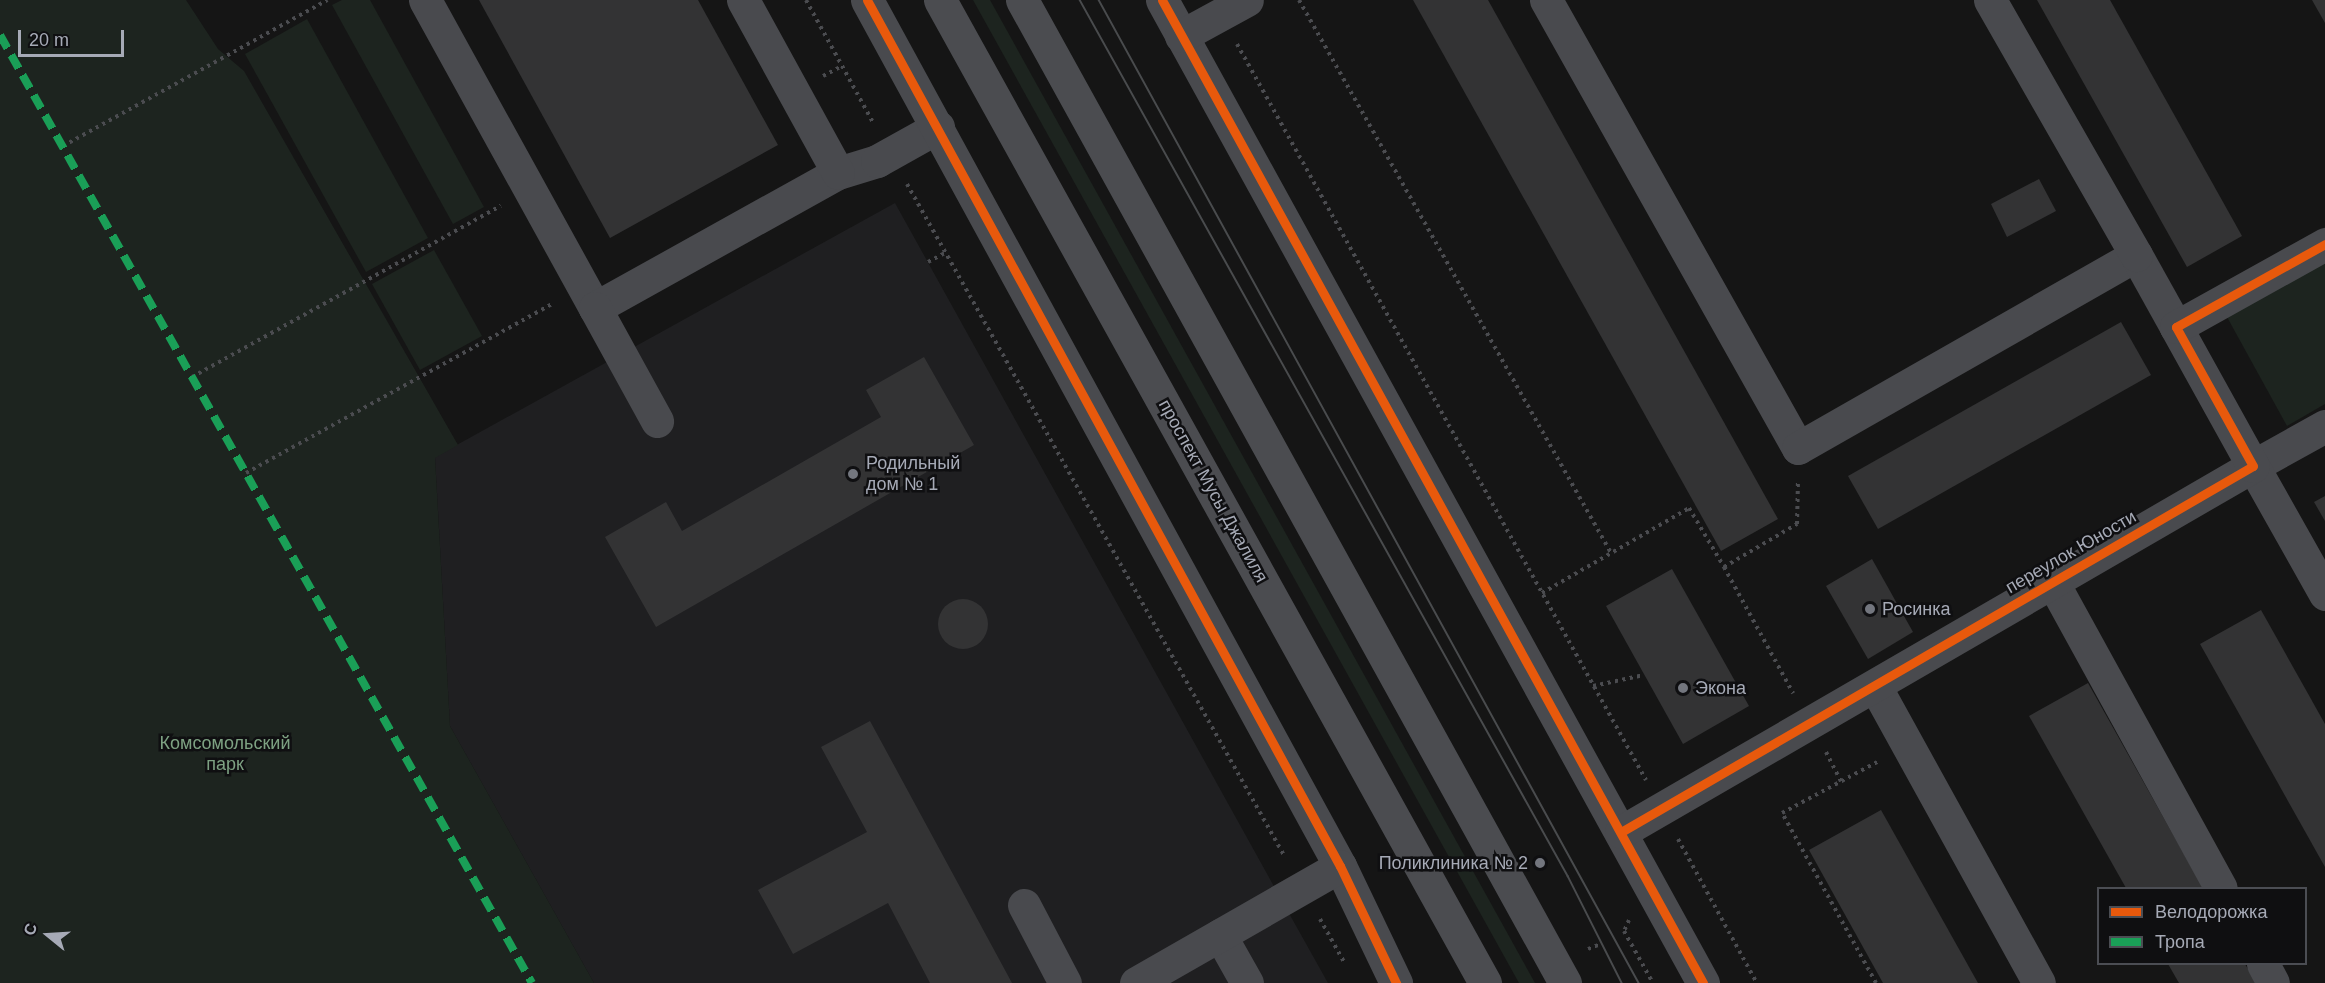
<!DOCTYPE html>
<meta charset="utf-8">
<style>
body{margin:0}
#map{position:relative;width:2325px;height:983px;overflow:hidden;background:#151515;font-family:Arial,sans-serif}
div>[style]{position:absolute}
.built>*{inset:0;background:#1f1f21}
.green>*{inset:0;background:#1d241f}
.building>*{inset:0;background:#333334}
.round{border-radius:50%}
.path>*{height:4px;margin-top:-2px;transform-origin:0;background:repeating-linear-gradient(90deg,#4b4c50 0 3px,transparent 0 7.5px)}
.minor>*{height:33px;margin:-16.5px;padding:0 16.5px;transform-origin:16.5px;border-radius:16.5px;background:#494a4e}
.major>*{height:33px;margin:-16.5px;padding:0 16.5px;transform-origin:16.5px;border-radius:16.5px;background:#4b4c50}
.tram>*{height:1.5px;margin:-0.75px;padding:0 0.75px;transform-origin:0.75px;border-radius:0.75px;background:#494b4d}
.quiet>*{height:8px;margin-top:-4px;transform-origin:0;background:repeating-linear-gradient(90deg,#1a9f57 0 15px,transparent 0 23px)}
.cycleway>*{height:9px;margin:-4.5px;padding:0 4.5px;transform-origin:4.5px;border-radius:4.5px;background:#e8590c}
.dots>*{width:16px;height:16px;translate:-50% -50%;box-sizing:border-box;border:3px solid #0f0f11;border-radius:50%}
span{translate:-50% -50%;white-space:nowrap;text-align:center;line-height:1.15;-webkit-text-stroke:5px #0f0f11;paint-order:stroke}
.poi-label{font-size:18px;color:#a6aab6}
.left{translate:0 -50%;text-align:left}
.right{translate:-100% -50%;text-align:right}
.street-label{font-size:18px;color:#a6aab6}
.park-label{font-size:18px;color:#7da182}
.legend{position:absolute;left:2097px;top:887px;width:210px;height:78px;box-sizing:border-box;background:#0f0f11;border:2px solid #4b4d53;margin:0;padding:8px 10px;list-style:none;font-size:18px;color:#a6aab6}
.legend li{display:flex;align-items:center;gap:12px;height:30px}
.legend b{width:30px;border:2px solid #4b4d53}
.north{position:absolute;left:18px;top:905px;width:60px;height:60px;-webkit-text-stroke:4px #0f0f11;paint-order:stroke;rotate:288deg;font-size:16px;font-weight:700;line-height:24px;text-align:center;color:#a6aab6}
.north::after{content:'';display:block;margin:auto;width:21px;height:27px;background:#a6aab6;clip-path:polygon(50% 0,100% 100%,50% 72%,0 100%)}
.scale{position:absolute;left:18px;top:30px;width:106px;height:27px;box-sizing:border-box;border:3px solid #a6aab6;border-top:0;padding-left:8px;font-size:18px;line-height:21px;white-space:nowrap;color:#a6aab6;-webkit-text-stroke:4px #0f0f11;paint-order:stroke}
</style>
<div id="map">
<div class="built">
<i style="clip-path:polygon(895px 203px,1281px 899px,1328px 983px,594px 983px,450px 726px,435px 457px)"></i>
</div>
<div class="green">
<i style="clip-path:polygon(0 0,186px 0,218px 49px,244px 71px,458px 445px,435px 458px,450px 726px,594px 983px,0 983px)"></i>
<i style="clip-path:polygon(342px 0,370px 0,484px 207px,453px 224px,332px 5px)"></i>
<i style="clip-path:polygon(973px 0,990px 0,1535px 983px,1519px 983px)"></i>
<i style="clip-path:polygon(307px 19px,428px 238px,366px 272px,245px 54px)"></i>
<i style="clip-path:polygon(434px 250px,482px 336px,420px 370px,372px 284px)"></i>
<i style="clip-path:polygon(2325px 262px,2325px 404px,2287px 426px,2227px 317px)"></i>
</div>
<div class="building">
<i style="clip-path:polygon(479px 0,698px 0,778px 145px,610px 238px)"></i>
<i style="clip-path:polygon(1413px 0,1488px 0,1778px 519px,1721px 551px)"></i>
<i style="clip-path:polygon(2037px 0,2110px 0,2242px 236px,2187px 267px)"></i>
<i style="clip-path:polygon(2312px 0,2325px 0,2325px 23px)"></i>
<i style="clip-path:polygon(2039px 179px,2056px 211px,2007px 237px,1991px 204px)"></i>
<i style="clip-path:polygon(2121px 322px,2151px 375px,1878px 529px,1848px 476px)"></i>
<i style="clip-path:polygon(924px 357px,974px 445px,656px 627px,605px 537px,666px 502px,682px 531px,881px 417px,866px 390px)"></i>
<i style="clip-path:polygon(2325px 496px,2325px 521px,2314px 502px)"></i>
<i style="clip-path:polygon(1872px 559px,1913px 632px,1868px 659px,1826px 586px)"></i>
<i style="clip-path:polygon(1672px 569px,1749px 706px,1683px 744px,1606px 606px)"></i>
<i class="round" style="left:938px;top:599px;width:50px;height:50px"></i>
<i style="clip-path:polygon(2261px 610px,2325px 724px,2325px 867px,2200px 644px)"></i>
<i style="clip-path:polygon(2088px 683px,2203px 888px,2126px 888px,2029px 716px)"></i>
<i style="clip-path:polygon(870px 721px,1012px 983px,930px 983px,888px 903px,793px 954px,758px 890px,867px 832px,821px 747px)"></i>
<i style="clip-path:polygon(1881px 810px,1978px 983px,1883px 983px,1809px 850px)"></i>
<i style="clip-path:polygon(2168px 964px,2245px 964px,2256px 983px,2179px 983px)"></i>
</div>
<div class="path">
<i style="left:806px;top:0;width:141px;rotate:61.3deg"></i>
<i style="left:1299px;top:0;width:635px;rotate:60.57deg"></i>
<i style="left:1237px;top:44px;width:842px;rotate:60.94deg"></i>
<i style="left:823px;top:76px;width:21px;rotate:-28deg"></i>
<i style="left:63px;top:146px;width:302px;rotate:-28.9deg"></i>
<i style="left:907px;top:184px;width:772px;rotate:60.68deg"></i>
<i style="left:928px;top:262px;width:19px;rotate:-28deg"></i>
<i style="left:192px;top:377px;width:353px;rotate:-29deg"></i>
<i style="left:246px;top:473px;width:350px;rotate:-28.9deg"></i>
<i style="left:1724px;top:567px;width:144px;rotate:61.3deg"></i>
<i style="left:1542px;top:593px;width:170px;rotate:-30deg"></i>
<i style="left:1689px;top:508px;width:69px;rotate:59.3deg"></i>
<i style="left:1724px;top:567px;width:85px;rotate:-30.5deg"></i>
<i style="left:1797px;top:524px;width:43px;rotate:-88.7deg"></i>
<i style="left:1593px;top:686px;width:52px;rotate:-12.2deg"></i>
<i style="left:1826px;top:752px;width:33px;rotate:63deg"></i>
<i style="left:1678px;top:839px;width:164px;rotate:61.3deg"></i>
<i style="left:1320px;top:919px;width:49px;rotate:60.8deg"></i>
<i style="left:1629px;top:920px;width:12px;rotate:114deg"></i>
<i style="left:1624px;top:931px;width:60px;rotate:60.9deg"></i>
<i style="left:1588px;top:949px;width:14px;rotate:-21deg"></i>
<i style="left:1876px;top:983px;width:194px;rotate:-118.9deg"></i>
<i style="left:1782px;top:813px;width:108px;rotate:-28.2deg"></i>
</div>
<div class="minor">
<i style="left:425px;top:0;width:352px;rotate:61.1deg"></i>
<i style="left:595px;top:308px;width:278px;rotate:-29.1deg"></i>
<i style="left:838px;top:173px;width:41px;rotate:-17.1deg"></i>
<i style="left:877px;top:161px;width:70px;rotate:-29.1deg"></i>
<i style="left:743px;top:0;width:197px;rotate:61.2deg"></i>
<i style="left:867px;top:0;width:987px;rotate:61.36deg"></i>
<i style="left:1340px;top:866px;width:130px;rotate:64.4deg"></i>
<i style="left:1162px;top:0;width:1122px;rotate:61.17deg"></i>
<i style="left:1546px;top:0;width:514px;rotate:60.64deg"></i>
<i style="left:1798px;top:448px;width:389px;rotate:-29.7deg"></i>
<i style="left:2136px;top:255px;width:82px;rotate:60.9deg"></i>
<i style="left:1990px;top:0;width:294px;rotate:60.2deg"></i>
<i style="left:1181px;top:36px;width:75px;rotate:-28.6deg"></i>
<i style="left:595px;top:308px;width:129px;rotate:61.2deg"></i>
<i style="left:2325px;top:426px;width:82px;rotate:150.9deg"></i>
<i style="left:2253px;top:466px;width:147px;rotate:60.6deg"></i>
<i style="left:2052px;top:581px;width:350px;rotate:61.2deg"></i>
<i style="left:1875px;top:686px;width:339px;rotate:61.1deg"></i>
<i style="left:1621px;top:832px;width:730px;rotate:-30.08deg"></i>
<i style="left:2253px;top:466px;width:159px;rotate:-119deg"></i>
<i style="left:2176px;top:327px;width:171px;rotate:-29.1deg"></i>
<i style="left:1024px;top:905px;width:88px;rotate:62.3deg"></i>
<i style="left:1220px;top:935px;width:55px;rotate:60.6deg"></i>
<i style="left:2263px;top:964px;width:21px;rotate:62deg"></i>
<i style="left:1136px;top:983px;width:235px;rotate:-29.8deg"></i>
</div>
<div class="major">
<i style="left:940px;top:0;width:1124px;rotate:60.99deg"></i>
<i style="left:1022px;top:0;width:1123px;rotate:61.08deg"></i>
</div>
<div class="tram">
<i style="left:1080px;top:0;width:1003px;rotate:60.88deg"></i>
<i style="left:1568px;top:876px;width:120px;rotate:63.2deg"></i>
<i style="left:1099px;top:0;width:1122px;rotate:61.22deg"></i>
</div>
<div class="quiet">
<i style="left:0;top:35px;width:1087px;rotate:60.7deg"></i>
</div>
<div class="cycleway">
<i style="left:867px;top:0;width:987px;rotate:61.36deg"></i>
<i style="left:1340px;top:866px;width:130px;rotate:64.4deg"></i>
<i style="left:1162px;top:0;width:1122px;rotate:61.17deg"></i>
<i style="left:1621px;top:832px;width:730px;rotate:-30.08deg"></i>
<i style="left:2253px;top:466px;width:159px;rotate:-119deg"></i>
<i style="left:2176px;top:327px;width:171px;rotate:-29.1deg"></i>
</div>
<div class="dots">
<i style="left:853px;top:474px;background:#73767e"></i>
<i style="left:1870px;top:609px;background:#73767e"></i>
<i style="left:1683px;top:688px;background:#73767e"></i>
<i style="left:1540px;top:863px;background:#73767e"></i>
</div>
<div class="poi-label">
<span class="left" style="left:866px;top:474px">Родильный<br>дом № 1</span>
<span class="left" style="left:1882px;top:609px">Росинка</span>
<span class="left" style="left:1695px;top:688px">Экона</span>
<span class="right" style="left:1528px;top:863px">Поликлиника № 2</span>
</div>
<div class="street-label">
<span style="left:1213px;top:491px;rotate:61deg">проспект Мусы Джалиля</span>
<span style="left:2071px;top:552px;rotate:-30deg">переулок Юности</span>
</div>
<div class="park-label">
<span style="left:225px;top:754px">Комсомольский<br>парк</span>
</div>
<ul class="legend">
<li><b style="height:8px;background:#e8590c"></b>Велодорожка</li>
<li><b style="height:8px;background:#1a9f57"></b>Тропа</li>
</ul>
<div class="north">С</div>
<div class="scale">20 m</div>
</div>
